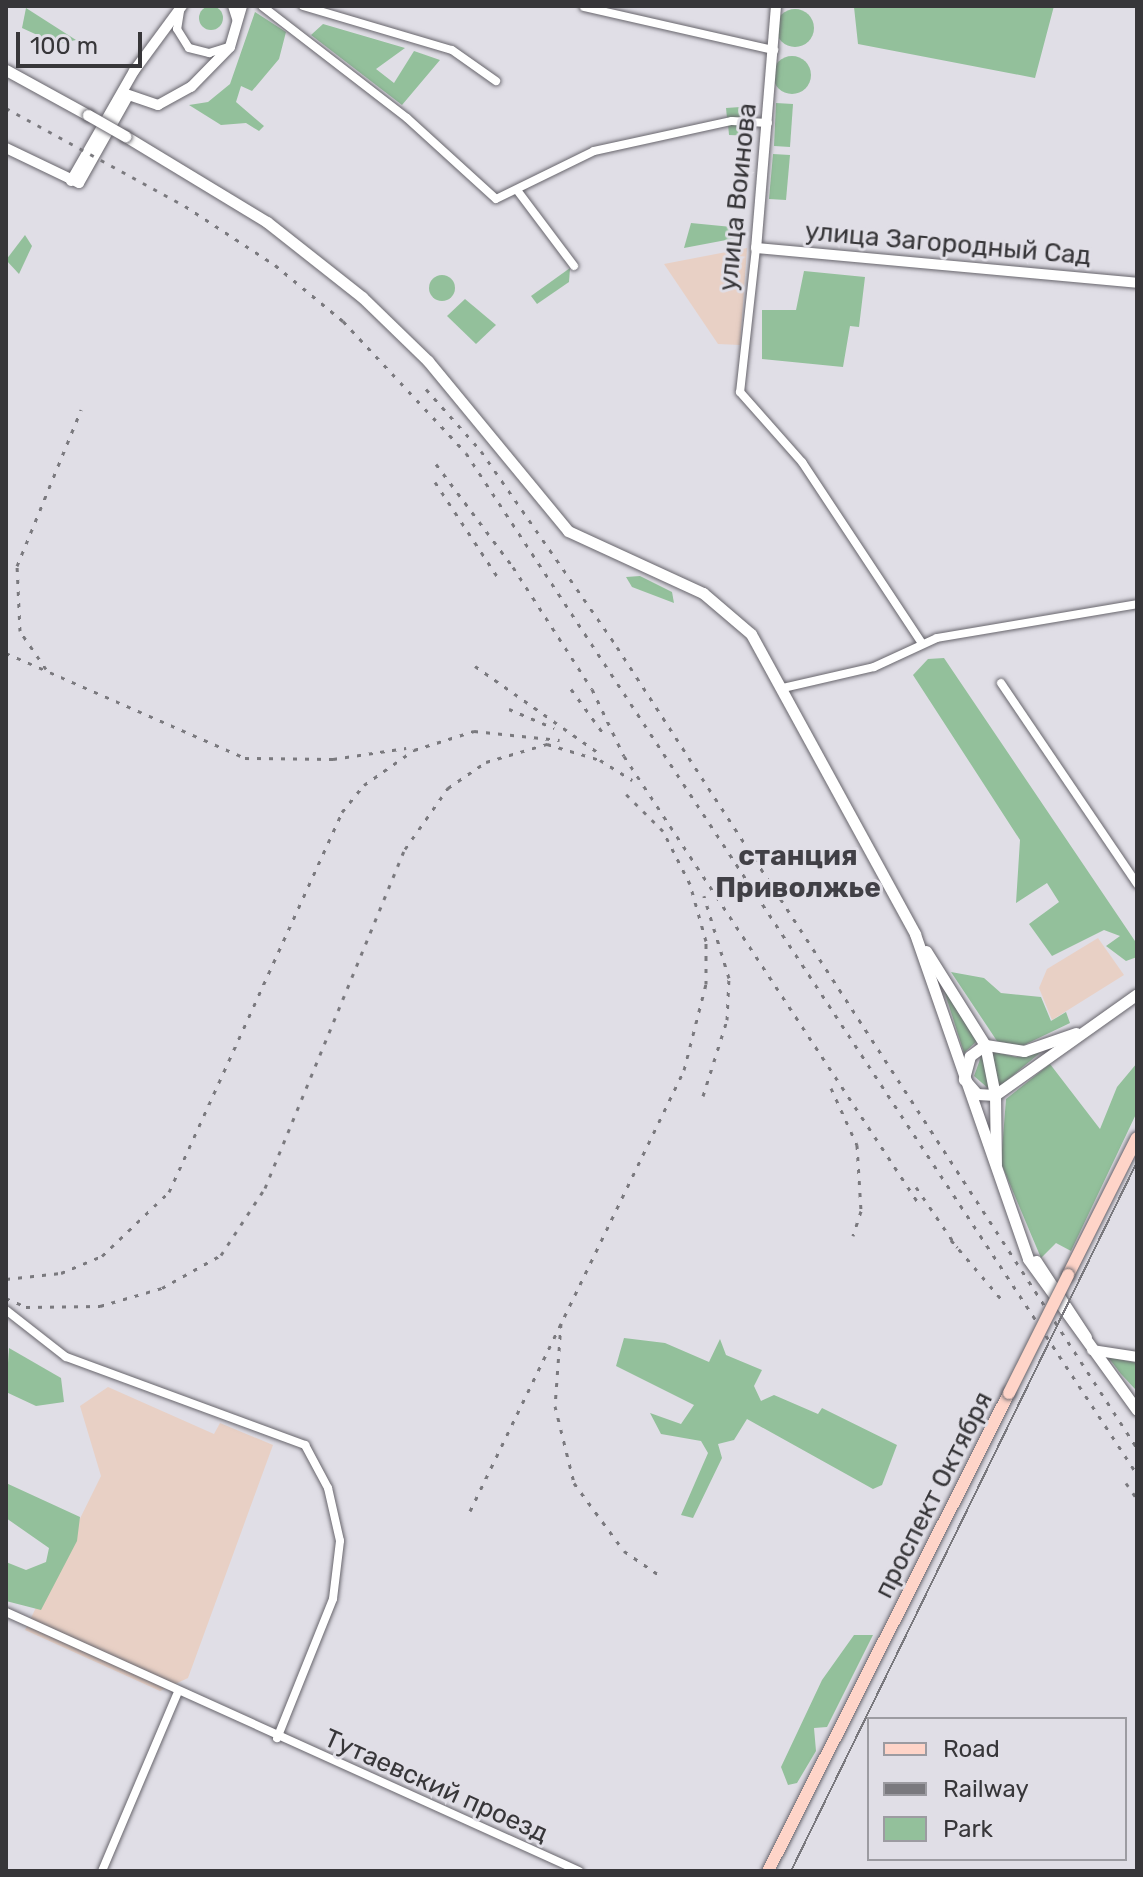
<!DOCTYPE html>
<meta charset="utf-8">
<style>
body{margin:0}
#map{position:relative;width:1143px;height:1877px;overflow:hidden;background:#e0dee6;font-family:Rubik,sans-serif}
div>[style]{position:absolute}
.commercial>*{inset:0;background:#e8d0c5}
.green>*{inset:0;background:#93c09b}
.round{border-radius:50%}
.roads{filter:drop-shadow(0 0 2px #67656c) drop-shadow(0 0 2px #67656c)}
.minor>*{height:8px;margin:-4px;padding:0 4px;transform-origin:4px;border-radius:4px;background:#fff}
.tertiary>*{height:10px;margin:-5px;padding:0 5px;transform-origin:5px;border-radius:5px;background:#fff}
.secondary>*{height:11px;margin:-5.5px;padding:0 5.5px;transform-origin:5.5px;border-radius:5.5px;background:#fff}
.primary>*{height:12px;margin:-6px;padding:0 6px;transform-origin:6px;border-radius:6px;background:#fed4c8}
.tram>*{height:2px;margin:-1px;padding:0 1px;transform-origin:1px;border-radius:1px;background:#7a797e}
.rail>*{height:3px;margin-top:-1.5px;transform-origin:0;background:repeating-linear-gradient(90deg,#7a797e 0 4px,transparent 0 12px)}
.bridges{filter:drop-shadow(0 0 2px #67656c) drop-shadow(0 0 2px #67656c)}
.secondary-bridge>*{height:11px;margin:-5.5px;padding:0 5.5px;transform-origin:5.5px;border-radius:5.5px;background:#fff}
.primary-bridge>*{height:12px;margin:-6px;padding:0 6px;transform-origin:6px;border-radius:6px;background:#fed4c8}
span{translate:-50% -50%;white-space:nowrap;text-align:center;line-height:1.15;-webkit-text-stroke:6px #e0dee6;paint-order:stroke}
.street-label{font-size:26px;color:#373639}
.neighbourhood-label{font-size:28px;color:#414046;font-weight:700}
.frame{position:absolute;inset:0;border:8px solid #373639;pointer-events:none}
.legend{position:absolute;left:867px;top:1717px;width:260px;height:144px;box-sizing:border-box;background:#e0dee6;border:2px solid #9c9ba1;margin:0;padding:10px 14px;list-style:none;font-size:24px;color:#373639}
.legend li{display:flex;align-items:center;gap:16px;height:40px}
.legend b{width:40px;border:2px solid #9c9ba1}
.scale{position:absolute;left:16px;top:32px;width:126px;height:36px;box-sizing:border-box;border:4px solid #373639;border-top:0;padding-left:10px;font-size:24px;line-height:28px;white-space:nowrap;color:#373639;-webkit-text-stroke:6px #e0dee6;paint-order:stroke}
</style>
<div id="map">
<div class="commercial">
<i style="clip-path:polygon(747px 248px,740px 345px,718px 344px,664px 264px)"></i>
<i style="clip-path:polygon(1098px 938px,1124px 975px,1052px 1020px,1039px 988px,1047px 969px)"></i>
<i style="clip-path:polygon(108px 1387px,214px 1434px,220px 1423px,273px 1445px,188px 1678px,160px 1691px,25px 1630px,101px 1476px,80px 1406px)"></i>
</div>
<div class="green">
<i class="round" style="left:199px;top:6px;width:24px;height:24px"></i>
<i style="clip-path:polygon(848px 6px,1054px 6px,1035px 78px,858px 44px,854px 7px)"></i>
<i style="clip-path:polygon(26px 8px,76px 40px,57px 44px,22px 28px)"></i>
<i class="round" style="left:776px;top:9px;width:38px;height:38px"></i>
<i style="clip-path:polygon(255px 12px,286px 32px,279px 59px,252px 91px,241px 86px,236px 102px,264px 126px,259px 131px,246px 123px,221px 125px,189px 105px,208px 102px,230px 84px)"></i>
<i style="clip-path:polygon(323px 24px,405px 48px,376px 69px,394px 83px,414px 51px,440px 60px,402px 105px,311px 35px)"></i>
<i class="round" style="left:773px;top:56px;width:38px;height:38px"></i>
<i style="clip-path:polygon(776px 103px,793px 104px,790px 147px,774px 146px)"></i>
<i style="clip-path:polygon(755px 106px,754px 119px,727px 118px,726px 108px)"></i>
<i style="clip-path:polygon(728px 124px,754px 125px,753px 136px,729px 135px)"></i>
<i style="clip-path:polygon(773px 154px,790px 155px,786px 200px,769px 199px)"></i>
<i style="clip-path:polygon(691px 223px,742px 228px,742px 237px,684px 248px)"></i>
<i style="clip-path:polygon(25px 235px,32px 246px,19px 274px,6px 260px)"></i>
<i style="clip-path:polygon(570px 268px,569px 282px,537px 304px,531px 296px)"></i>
<i style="clip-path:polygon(804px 271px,865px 277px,859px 327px,850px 326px,843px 367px,762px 359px,762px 310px,796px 310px)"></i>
<i class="round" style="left:429px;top:275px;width:26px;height:26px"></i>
<i style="clip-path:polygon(465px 299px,496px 325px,476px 344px,447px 316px)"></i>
<i style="clip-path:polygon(640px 576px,672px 592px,674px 603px,632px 587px,626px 577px)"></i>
<i style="clip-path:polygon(944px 658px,1137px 944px,1137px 957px,1126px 961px,1106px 946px,1120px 936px,1104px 930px,1052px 956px,1029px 924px,1059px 902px,1047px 883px,1016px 903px,1020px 840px,913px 675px,928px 659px)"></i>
<i style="clip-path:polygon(951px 972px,984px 978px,1001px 993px,1041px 997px,1051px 1021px,1066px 1012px,1070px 1023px,1022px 1046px,997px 1041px)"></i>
<i style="clip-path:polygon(943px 987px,977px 1041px,964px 1053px)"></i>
<i style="clip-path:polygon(991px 1051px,1016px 1057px,1041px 1052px,999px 1087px)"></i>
<i style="clip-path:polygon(982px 1054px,989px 1089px,974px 1076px)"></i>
<i style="clip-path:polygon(1137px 1063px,1137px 1112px,1071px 1251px,1056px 1243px,1041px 1258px,1001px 1163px,1006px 1099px,1050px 1064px,1100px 1129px,1117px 1087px)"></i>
<i style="clip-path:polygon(624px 1338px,665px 1343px,709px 1362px,720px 1339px,726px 1355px,762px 1370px,754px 1386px,761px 1401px,774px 1395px,818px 1414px,822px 1408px,897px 1445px,882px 1485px,873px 1489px,747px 1419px,734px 1440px,718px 1444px,722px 1458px,693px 1518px,681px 1515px,708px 1453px,701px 1441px,661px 1434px,650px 1413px,681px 1424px,694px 1405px,616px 1366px)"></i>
<i style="clip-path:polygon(9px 1348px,61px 1378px,64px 1402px,36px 1406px,6px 1392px)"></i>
<i style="clip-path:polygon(1108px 1357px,1137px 1363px,1135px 1389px,1121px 1374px)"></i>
<i style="clip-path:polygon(6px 1483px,80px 1517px,77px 1541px,41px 1610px,6px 1601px,6px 1562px,26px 1570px,46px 1562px,49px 1548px,6px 1518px)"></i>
<i style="clip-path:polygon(854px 1635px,873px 1635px,827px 1727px,814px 1728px,816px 1751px,797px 1783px,788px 1785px,781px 1767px,822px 1680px)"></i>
</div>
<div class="roads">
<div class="minor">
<i style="left:232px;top:6px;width:16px;rotate:72deg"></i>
<i style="left:262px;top:6px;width:183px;rotate:37.7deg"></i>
<i style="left:407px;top:118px;width:120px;rotate:42.3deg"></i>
<i style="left:496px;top:199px;width:109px;rotate:-26.1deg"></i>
<i style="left:594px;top:151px;width:141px;rotate:-12.3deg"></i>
<i style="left:732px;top:121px;width:36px;rotate:3deg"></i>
<i style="left:303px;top:6px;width:155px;rotate:16.5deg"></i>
<i style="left:452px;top:50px;width:54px;rotate:35.2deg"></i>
<i style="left:584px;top:7px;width:195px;rotate:12.8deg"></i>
<i style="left:180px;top:11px;width:18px;rotate:99deg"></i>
<i style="left:177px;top:29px;width:22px;rotate:58deg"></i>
<i style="left:189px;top:48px;width:21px;rotate:14deg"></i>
<i style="left:209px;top:53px;width:21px;rotate:-17deg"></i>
<i style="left:517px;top:190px;width:95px;rotate:53.1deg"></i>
<i style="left:756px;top:248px;width:145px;rotate:96.3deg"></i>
<i style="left:740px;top:392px;width:94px;rotate:48.5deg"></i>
<i style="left:802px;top:462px;width:217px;rotate:56.5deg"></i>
<i style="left:1001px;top:683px;width:243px;rotate:55.9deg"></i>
<i style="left:783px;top:688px;width:93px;rotate:-13deg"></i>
<i style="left:874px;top:667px;width:69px;rotate:-24.7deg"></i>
<i style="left:937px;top:638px;width:203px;rotate:-9.6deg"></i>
<i style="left:6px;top:1310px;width:76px;rotate:38.1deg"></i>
<i style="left:66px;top:1357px;width:255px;rotate:20.2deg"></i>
<i style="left:305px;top:1445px;width:49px;rotate:61.9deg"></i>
<i style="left:328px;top:1488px;width:54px;rotate:77.2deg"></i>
<i style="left:340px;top:1541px;width:58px;rotate:96.9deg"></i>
<i style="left:333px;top:1599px;width:150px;rotate:111.9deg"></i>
<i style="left:6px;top:1612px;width:629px;rotate:24.32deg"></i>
<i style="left:102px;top:1871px;width:192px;rotate:-67deg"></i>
</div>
<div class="tertiary">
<i style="left:776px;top:6px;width:243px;rotate:94.7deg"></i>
<i style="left:756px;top:248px;width:383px;rotate:5.2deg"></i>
<i style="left:123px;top:93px;width:37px;rotate:19deg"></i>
<i style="left:158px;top:105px;width:38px;rotate:-29deg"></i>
<i style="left:191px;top:87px;width:56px;rotate:-45.7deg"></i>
<i style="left:230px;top:47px;width:43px;rotate:-73.7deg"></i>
<i style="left:6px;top:148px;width:81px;rotate:25.6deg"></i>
<i style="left:79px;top:183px;width:100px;rotate:-60.6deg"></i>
<i style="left:71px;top:181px;width:127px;rotate:-60.2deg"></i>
<i style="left:134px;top:71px;width:81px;rotate:-53.6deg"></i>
<i style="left:1092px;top:1350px;width:46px;rotate:8.8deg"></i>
</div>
<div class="secondary">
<i style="left:6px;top:70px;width:94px;rotate:28.8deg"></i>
<i style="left:125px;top:136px;width:166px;rotate:31.2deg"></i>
<i style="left:267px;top:222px;width:121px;rotate:38.3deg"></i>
<i style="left:362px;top:297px;width:92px;rotate:44.1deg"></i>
<i style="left:428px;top:361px;width:220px;rotate:50.5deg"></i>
<i style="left:568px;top:531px;width:149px;rotate:24.7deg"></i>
<i style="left:703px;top:593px;width:63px;rotate:40.5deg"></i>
<i style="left:751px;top:634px;width:342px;rotate:61.3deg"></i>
<i style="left:915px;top:934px;width:344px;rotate:70.8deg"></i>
<i style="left:1028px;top:1259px;width:186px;rotate:54.2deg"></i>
<i style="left:926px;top:951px;width:111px;rotate:57.9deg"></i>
<i style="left:985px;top:1045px;width:51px;rotate:78.7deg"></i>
<i style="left:995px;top:1095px;width:69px;rotate:89.2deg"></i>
<i style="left:1076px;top:1033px;width:55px;rotate:160.9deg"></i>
<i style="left:1024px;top:1051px;width:39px;rotate:-171deg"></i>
<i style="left:985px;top:1045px;width:19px;rotate:144deg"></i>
<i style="left:970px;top:1056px;width:24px;rotate:105deg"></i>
<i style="left:964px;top:1079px;width:20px;rotate:49deg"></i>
<i style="left:977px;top:1094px;width:18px;rotate:3deg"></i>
<i style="left:995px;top:1095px;width:174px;rotate:-35.4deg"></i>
<i style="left:1036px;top:1261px;width:91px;rotate:56.7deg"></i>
</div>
<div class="primary">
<i style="left:1068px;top:1275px;width:153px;rotate:-63.3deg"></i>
<i style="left:768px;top:1871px;width:535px;rotate:-63.24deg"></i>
</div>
</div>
<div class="tram">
<i style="left:791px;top:1871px;width:789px;rotate:-63.99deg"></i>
</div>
<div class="rail">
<i style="left:6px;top:108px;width:204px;rotate:28.7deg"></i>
<i style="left:185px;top:206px;width:108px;rotate:33.2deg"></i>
<i style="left:275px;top:265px;width:88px;rotate:39.5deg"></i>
<i style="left:343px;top:321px;width:180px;rotate:47deg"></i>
<i style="left:466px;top:453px;width:1222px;rotate:56.69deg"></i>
<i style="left:426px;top:389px;width:83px;rotate:48.4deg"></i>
<i style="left:481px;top:451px;width:239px;rotate:55.2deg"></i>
<i style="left:617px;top:647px;width:955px;rotate:57.01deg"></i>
<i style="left:436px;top:464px;width:129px;rotate:53.2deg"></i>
<i style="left:513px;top:567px;width:145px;rotate:57.1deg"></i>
<i style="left:592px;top:689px;width:74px;rotate:64.5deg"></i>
<i style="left:624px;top:756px;width:533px;rotate:56.64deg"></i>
<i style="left:435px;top:482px;width:116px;rotate:56.6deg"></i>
<i style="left:6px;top:653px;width:261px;rotate:23.7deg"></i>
<i style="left:245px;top:758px;width:88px;rotate:0.7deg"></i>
<i style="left:333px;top:759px;width:74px;rotate:-8.6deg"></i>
<i style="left:475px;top:666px;width:153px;rotate:35.1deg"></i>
<i style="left:46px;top:669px;width:46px;rotate:-124.4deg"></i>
<i style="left:20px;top:631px;width:65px;rotate:-92.6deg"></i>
<i style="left:17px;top:566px;width:169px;rotate:-67.7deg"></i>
<i style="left:571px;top:689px;width:54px;rotate:54deg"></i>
<i style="left:509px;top:709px;width:49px;rotate:22.9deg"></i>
<i style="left:831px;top:1088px;width:63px;rotate:65.5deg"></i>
<i style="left:857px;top:1145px;width:66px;rotate:86.5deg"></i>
<i style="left:861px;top:1211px;width:26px;rotate:108deg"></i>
<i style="left:703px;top:1096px;width:80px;rotate:-72.5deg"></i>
<i style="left:727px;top:1020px;width:42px;rotate:-87.3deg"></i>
<i style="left:729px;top:978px;width:86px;rotate:-107deg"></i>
<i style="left:916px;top:1187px;width:73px;rotate:55.7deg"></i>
<i style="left:951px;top:1240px;width:80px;rotate:49.6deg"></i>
<i style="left:6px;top:1279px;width:55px;rotate:-6.2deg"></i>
<i style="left:61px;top:1273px;width:44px;rotate:-22.5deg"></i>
<i style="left:102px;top:1256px;width:93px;rotate:-43.7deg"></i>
<i style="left:169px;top:1192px;width:418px;rotate:-65.5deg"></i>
<i style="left:342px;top:812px;width:35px;rotate:-51deg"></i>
<i style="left:364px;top:785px;width:61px;rotate:-35deg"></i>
<i style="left:414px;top:750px;width:63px;rotate:-17.6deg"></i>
<i style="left:474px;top:731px;width:86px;rotate:6deg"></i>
<i style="left:6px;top:1298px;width:22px;rotate:24deg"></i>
<i style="left:26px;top:1307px;width:74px;rotate:-0.8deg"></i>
<i style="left:100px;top:1306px;width:65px;rotate:-16.2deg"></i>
<i style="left:162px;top:1288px;width:68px;rotate:-29.2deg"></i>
<i style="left:221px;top:1255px;width:80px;rotate:-56.7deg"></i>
<i style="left:265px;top:1188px;width:367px;rotate:-67.6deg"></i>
<i style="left:405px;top:849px;width:75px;rotate:-54.8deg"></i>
<i style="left:448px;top:788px;width:46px;rotate:-34.4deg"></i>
<i style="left:486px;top:762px;width:64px;rotate:-16.4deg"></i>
<i style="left:547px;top:744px;width:55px;rotate:16.8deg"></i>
<i style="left:600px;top:760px;width:38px;rotate:32deg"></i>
<i style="left:561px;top:1323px;width:83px;rotate:94.1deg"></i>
<i style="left:555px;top:1406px;width:79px;rotate:76.1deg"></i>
<i style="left:574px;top:1483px;width:84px;rotate:53.7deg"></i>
<i style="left:624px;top:1551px;width:42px;rotate:34.4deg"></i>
<i style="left:1126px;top:1483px;width:19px;rotate:55deg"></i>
<i style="left:470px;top:1511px;width:490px;rotate:-64.1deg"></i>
<i style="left:684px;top:1070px;width:89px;rotate:-75.7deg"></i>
<i style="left:706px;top:984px;width:43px;rotate:-90deg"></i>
<i style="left:706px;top:941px;width:59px;rotate:-105.7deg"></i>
<i style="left:690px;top:884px;width:59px;rotate:-117deg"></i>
<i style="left:663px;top:831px;width:57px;rotate:-135deg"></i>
</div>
<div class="bridges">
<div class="secondary-bridge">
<i style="left:88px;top:115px;width:43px;rotate:29.6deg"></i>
</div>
<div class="primary-bridge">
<i style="left:1009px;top:1393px;width:132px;rotate:-63.4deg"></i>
</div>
</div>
<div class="street-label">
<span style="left:738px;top:197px;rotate:-84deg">улица Воинова</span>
<span style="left:948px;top:244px;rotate:5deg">улица Загородный Сад</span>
<span style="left:934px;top:1495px;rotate:-63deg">проспект Октября</span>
<span style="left:436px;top:1786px;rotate:24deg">Тутаевский проезд</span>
</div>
<div class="neighbourhood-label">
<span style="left:798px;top:872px">станция<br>Приволжье</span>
</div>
<div class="frame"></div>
<ul class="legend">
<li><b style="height:10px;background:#fed4c8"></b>Road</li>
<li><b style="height:10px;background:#7a797e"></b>Railway</li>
<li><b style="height:22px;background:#93c09b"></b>Park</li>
</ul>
<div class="scale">100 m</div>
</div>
